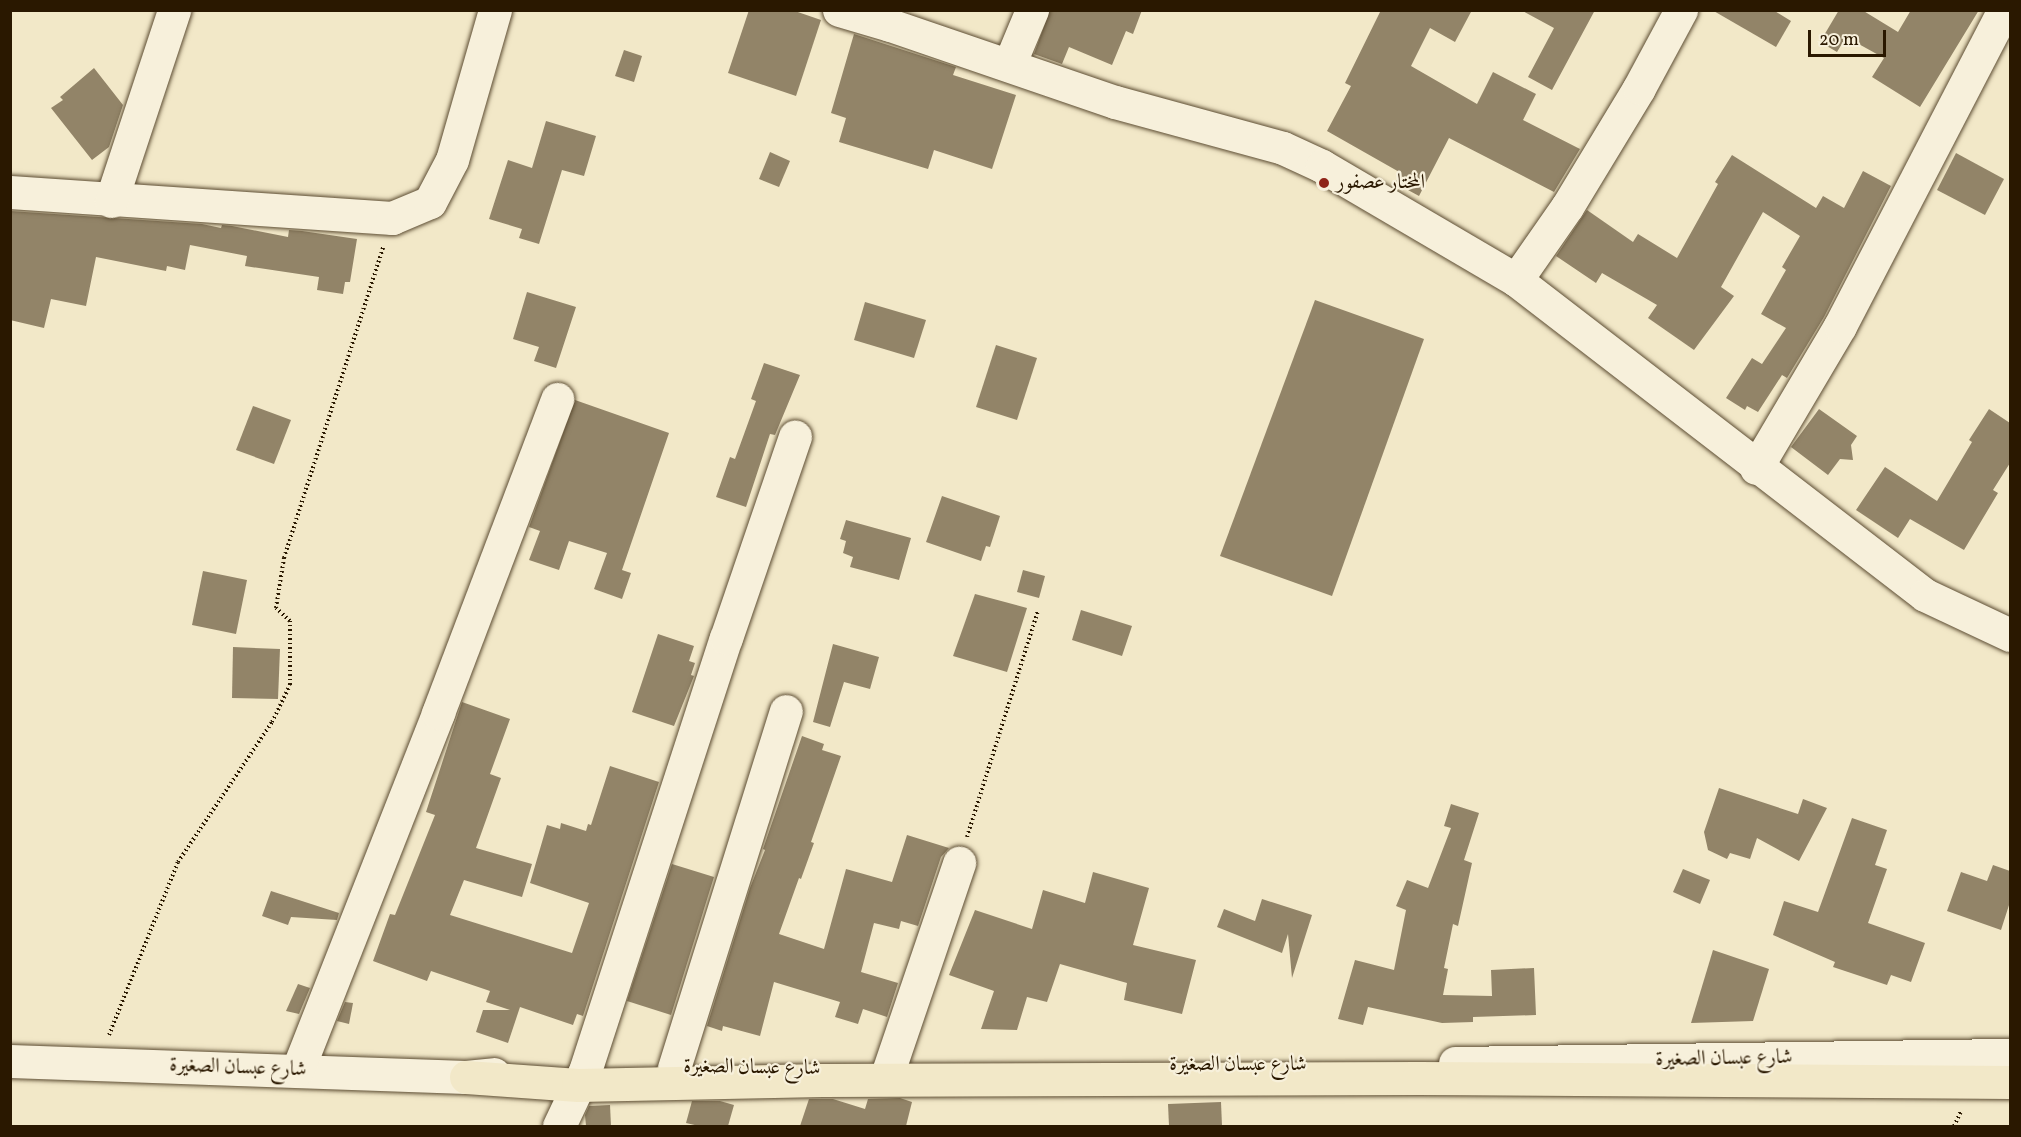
<!DOCTYPE html>
<meta charset="utf-8">
<style>
body{margin:0}
#map{position:relative;width:2021px;height:1137px;overflow:hidden;background:#f2e8c8;font-family:Vollkorn,Amiri,serif}
div>[style]{position:absolute}
.building>*{inset:0;background:#928468}
.path>*{height:4px;margin-top:-2px;transform-origin:0;background:repeating-linear-gradient(90deg,#2a1800 0 1.5px,transparent 0 4.5px)}
.roads{filter:drop-shadow(0 0 2px #5c4c32) drop-shadow(0 0 2px #5c4c32)}
.minor>*{height:33px;margin:-16.5px;padding:0 16.5px;transform-origin:16.5px;border-radius:16.5px;background:#f7f0db}
.major>*{height:33px;margin:-16.5px;padding:0 16.5px;transform-origin:16.5px;border-radius:16.5px;background:#f2e8c8}
.dots>*{width:16px;height:16px;translate:-50% -50%;box-sizing:border-box;border:3px solid #f7f0db;border-radius:50%}
span{translate:-50% -50%;white-space:nowrap;text-align:center;line-height:1.15;-webkit-text-stroke:4.5px #f7f0db;paint-order:stroke}
.poi-label{font-size:21px;color:#2a1800}
.left{translate:0 -50%;text-align:left}
.street-label{font-size:21px;color:#2a1800}
.frame{position:absolute;inset:0;border:12px solid #2a1800;pointer-events:none}
.scale{position:absolute;left:1808px;top:30px;width:78px;height:27px;box-sizing:border-box;border:3px solid #2a1800;border-top:0;padding-left:8px;font-size:18px;line-height:21px;white-space:nowrap;color:#2a1800;-webkit-text-stroke:4px #f7f0db;paint-order:stroke}
</style>
<div id="map">
<div class="building">
<i style="clip-path:polygon(749px 10px,792px 10px,821px 20px,796px 96px,728px 73px)"></i>
<i style="clip-path:polygon(1050px 10px,1142px 10px,1133px 34px,1126px 31px,1112px 65px,1069px 47px,1062px 64px,1034px 54px)"></i>
<i style="clip-path:polygon(1381px 10px,1472px 10px,1455px 42px,1430px 28px,1411px 66px,1477px 104px,1493px 72px,1536px 94px,1523px 120px,1580px 149px,1554px 192px,1449px 138px,1419px 196px,1395px 183px,1401px 173px,1327px 131px,1351px 86px,1345px 83px)"></i>
<i style="clip-path:polygon(1521px 10px,1595px 10px,1552px 90px,1528px 77px,1554px 28px)"></i>
<i style="clip-path:polygon(1712px 10px,1773px 10px,1791px 21px,1776px 47px)"></i>
<i style="clip-path:polygon(1839px 10px,1862px 10px,1898px 32px,1911px 10px,1979px 10px,1920px 107px,1872px 77px,1884px 58px,1846px 37px,1837px 52px,1820px 42px)"></i>
<i style="clip-path:polygon(854px 34px,956px 67px,953px 75px,1016px 95px,992px 169px,934px 150px,928px 169px,839px 142px,846px 118px,831px 113px)"></i>
<i style="clip-path:polygon(624px 50px,642px 56px,634px 82px,615px 76px)"></i>
<i style="clip-path:polygon(94px 68px,123px 105px,109px 147px,92px 160px,51px 108px,63px 100px,60px 97px)"></i>
<i style="clip-path:polygon(546px 121px,596px 136px,584px 176px,562px 170px,539px 244px,519px 238px,522px 229px,489px 219px,508px 160px,532px 168px)"></i>
<i style="clip-path:polygon(770px 152px,790px 161px,779px 187px,759px 179px)"></i>
<i style="clip-path:polygon(1956px 153px,2004px 179px,1985px 215px,1937px 190px)"></i>
<i style="clip-path:polygon(1732px 155px,1816px 208px,1823px 196px,1844px 208px,1863px 171px,1891px 186px,1824px 317px,1787px 378px,1782px 375px,1758px 412px,1747px 406px,1745px 410px,1726px 398px,1752px 358px,1762px 364px,1786px 328px,1761px 314px,1786px 270px,1782px 267px,1800px 236px,1763px 212px,1721px 287px,1734px 296px,1694px 350px,1648px 318px,1657px 305px,1602px 273px,1596px 283px,1556px 256px,1587px 210px,1633px 242px,1638px 234px,1677px 258px,1718px 184px,1715px 182px)"></i>
<i style="clip-path:polygon(10px 211px,202px 224px,221px 228px,222px 225px,232px 226px,288px 237px,289px 230px,302px 231px,357px 239px,350px 282px,345px 282px,343px 294px,317px 290px,319px 277px,245px 266px,247px 256px,190px 245px,185px 270px,167px 266px,166px 271px,96px 257px,86px 306px,51px 299px,44px 328px,10px 320px)"></i>
<i style="clip-path:polygon(527px 292px,576px 307px,556px 368px,534px 361px,539px 347px,513px 339px)"></i>
<i style="clip-path:polygon(1315px 300px,1424px 339px,1332px 596px,1220px 556px)"></i>
<i style="clip-path:polygon(865px 302px,926px 320px,914px 358px,854px 340px)"></i>
<i style="clip-path:polygon(996px 345px,1037px 358px,1017px 420px,976px 407px)"></i>
<i style="clip-path:polygon(764px 363px,800px 375px,775px 435px,770px 434px,746px 507px,716px 497px,730px 457px,735px 459px,756px 401px,751px 399px)"></i>
<i style="clip-path:polygon(575px 400px,669px 433px,622px 570px,631px 573px,622px 599px,594px 589px,607px 553px,569px 541px,559px 570px,529px 560px,540px 531px,529px 527px)"></i>
<i style="clip-path:polygon(253px 406px,291px 420px,274px 464px,236px 450px)"></i>
<i style="clip-path:polygon(1819px 409px,1857px 436px,1851px 445px,1853px 460px,1840px 459px,1828px 475px,1791px 447px)"></i>
<i style="clip-path:polygon(1989px 409px,2010px 423px,2010px 463px,1993px 490px,1998px 493px,1964px 550px,1910px 519px,1898px 538px,1856px 510px,1885px 467px,1937px 501px,1972px 442px,1969px 440px)"></i>
<i style="clip-path:polygon(942px 496px,1000px 516px,990px 547px,986px 546px,981px 561px,926px 542px)"></i>
<i style="clip-path:polygon(846px 520px,911px 538px,899px 580px,850px 567px,853px 557px,843px 553px,846px 541px,840px 539px)"></i>
<i style="clip-path:polygon(1023px 570px,1045px 576px,1039px 598px,1017px 592px)"></i>
<i style="clip-path:polygon(203px 571px,247px 580px,236px 634px,192px 625px)"></i>
<i style="clip-path:polygon(975px 594px,1027px 608px,1007px 672px,953px 656px)"></i>
<i style="clip-path:polygon(1081px 610px,1132px 626px,1122px 656px,1072px 640px)"></i>
<i style="clip-path:polygon(658px 634px,694px 646px,689px 661px,695px 663px,691px 675px,694px 676px,674px 726px,632px 712px)"></i>
<i style="clip-path:polygon(833px 644px,879px 657px,870px 689px,844px 682px,830px 727px,813px 722px)"></i>
<i style="clip-path:polygon(233px 647px,280px 649px,278px 699px,232px 698px)"></i>
<i style="clip-path:polygon(462px 702px,510px 719px,490px 774px,501px 778px,476px 848px,532px 864px,522px 897px,464px 880px,450px 915px,572px 953px,589px 903px,530px 883px,547px 825px,560px 829px,561px 823px,586px 831px,588px 824px,591px 825px,610px 766px,659px 782px,583px 1016px,577px 1014px,573px 1025px,520px 1007px,508px 1043px,476px 1032px,483px 1010px,510px 1010px,486px 1002px,490px 991px,431px 971px,427px 981px,373px 961px,390px 914px,395px 915px,435px 815px,426px 812px)"></i>
<i style="clip-path:polygon(802px 736px,824px 744px,822px 750px,841px 756px,811px 842px,814px 843px,801px 879px,799px 878px,779px 934px,824px 949px,846px 869px,892px 882px,907px 835px,949px 848px,941px 857px,918px 926px,901px 921px,899px 929px,874px 923px,861px 972px,898px 983px,887px 1017px,863px 1009px,858px 1024px,835px 1017px,840px 1002px,774px 982px,760px 1036px,723px 1026px,722px 1031px,707px 1026px,750px 888px,765px 850px,763px 849px)"></i>
<i style="clip-path:polygon(1719px 788px,1798px 814px,1803px 799px,1827px 808px,1799px 861px,1757px 838px,1750px 859px,1730px 853px,1727px 859px,1708px 850px,1704px 832px)"></i>
<i style="clip-path:polygon(1451px 804px,1479px 813px,1464px 860px,1472px 863px,1458px 926px,1453px 924px,1444px 968px,1448px 969px,1443px 995px,1492px 996px,1491px 970px,1534px 968px,1536px 1015px,1473px 1017px,1473px 1022px,1442px 1023px,1368px 1007px,1363px 1025px,1338px 1019px,1355px 960px,1394px 970px,1406px 910px,1396px 906px,1407px 880px,1428px 888px,1451px 828px,1444px 826px)"></i>
<i style="clip-path:polygon(1852px 818px,1887px 830px,1875px 865px,1887px 869px,1868px 923px,1925px 943px,1911px 982px,1891px 975px,1887px 985px,1833px 967px,1835px 962px,1773px 935px,1784px 901px,1818px 912px)"></i>
<i style="clip-path:polygon(672px 864px,714px 877px,671px 1015px,627px 1001px)"></i>
<i style="clip-path:polygon(1993px 865px,2010px 871px,2010px 902px,2001px 930px,1947px 911px,1961px 872px,1987px 881px)"></i>
<i style="clip-path:polygon(1683px 869px,1710px 880px,1700px 904px,1673px 892px)"></i>
<i style="clip-path:polygon(1093px 872px,1149px 888px,1133px 945px,1196px 960px,1182px 1014px,1124px 1000px,1127px 983px,1060px 964px,1047px 1002px,1027px 997px,1017px 1030px,981px 1029px,994px 991px,949px 975px,975px 910px,1032px 929px,1043px 890px,1085px 903px)"></i>
<i style="clip-path:polygon(271px 891px,339px 913px,337px 920px,291px 917px,288px 925px,262px 916px)"></i>
<i style="clip-path:polygon(1262px 899px,1312px 915px,1292px 978px,1288px 934px,1282px 953px,1217px 927px,1224px 909px,1255px 921px)"></i>
<i style="clip-path:polygon(1713px 950px,1769px 969px,1753px 1021px,1691px 1023px)"></i>
<i style="clip-path:polygon(298px 984px,310px 988px,299px 1014px,286px 1011px)"></i>
<i style="clip-path:polygon(345px 1002px,353px 1003px,349px 1024px,337px 1021px)"></i>
<i style="clip-path:polygon(900px 1098px,912px 1102px,906px 1126px,800px 1126px,809px 1099px,833px 1099px,865px 1109px,868px 1099px)"></i>
<i style="clip-path:polygon(692px 1101px,720px 1101px,734px 1105px,728px 1126px,699px 1126px,686px 1123px)"></i>
<i style="clip-path:polygon(1221px 1102px,1222px 1126px,1169px 1126px,1168px 1104px)"></i>
<i style="clip-path:polygon(610px 1105px,611px 1126px,586px 1126px,585px 1115px,589px 1106px)"></i>
</div>
<div class="path">
<i style="left:967px;top:837px;width:238px;rotate:-72.6deg"></i>
<i style="left:109px;top:1035px;width:186px;rotate:-68.3deg"></i>
<i style="left:178px;top:862px;width:169px;rotate:-56.1deg"></i>
<i style="left:272px;top:722px;width:41px;rotate:-64.1deg"></i>
<i style="left:290px;top:685px;width:64px;rotate:-90deg"></i>
<i style="left:290px;top:621px;width:19px;rotate:-137deg"></i>
<i style="left:276px;top:608px;width:51px;rotate:-80.9deg"></i>
<i style="left:284px;top:558px;width:326px;rotate:-72.3deg"></i>
<i style="left:1954px;top:1126px;width:17px;rotate:-65deg"></i>
</div>
<div class="roads">
<div class="minor">
<i style="left:839px;top:10px;width:53px;rotate:16.4deg"></i>
<i style="left:890px;top:25px;width:238px;rotate:18.9deg"></i>
<i style="left:1115px;top:102px;width:174px;rotate:15.3deg"></i>
<i style="left:1283px;top:148px;width:43px;rotate:24.8deg"></i>
<i style="left:1322px;top:166px;width:225px;rotate:30.4deg"></i>
<i style="left:1516px;top:280px;width:516px;rotate:37.6deg"></i>
<i style="left:1925px;top:595px;width:94px;rotate:25.2deg"></i>
<i style="left:1009px;top:65px;width:60px;rotate:-67.3deg"></i>
<i style="left:10px;top:192px;width:383px;rotate:3.9deg"></i>
<i style="left:392px;top:218px;width:41px;rotate:-22.8deg"></i>
<i style="left:430px;top:202px;width:47px;rotate:-62.4deg"></i>
<i style="left:452px;top:160px;width:156px;rotate:-74deg"></i>
<i style="left:111px;top:201px;width:201px;rotate:-71.7deg"></i>
<i style="left:1516px;top:280px;width:89px;rotate:-55.1deg"></i>
<i style="left:1567px;top:207px;width:139px;rotate:-58.8deg"></i>
<i style="left:1639px;top:88px;width:89px;rotate:-61.7deg"></i>
<i style="left:1756px;top:468px;width:165px;rotate:-59.4deg"></i>
<i style="left:1840px;top:326px;width:356px;rotate:-62.6deg"></i>
<i style="left:10px;top:1061px;width:456px;rotate:2deg"></i>
<i style="left:466px;top:1077px;width:28px;rotate:-6deg"></i>
<i style="left:1455px;top:1063px;width:555px;rotate:-0.83deg"></i>
<i style="left:674px;top:1068px;width:374px;rotate:-72.6deg"></i>
<i style="left:298px;top:1069px;width:383px;rotate:-68.5deg"></i>
<i style="left:438px;top:713px;width:336px;rotate:-69.2deg"></i>
<i style="left:889px;top:1069px;width:218px;rotate:-71.2deg"></i>
<i style="left:559px;top:1126px;width:61px;rotate:-64.7deg"></i>
<i style="left:585px;top:1071px;width:455px;rotate:-72deg"></i>
<i style="left:726px;top:638px;width:213px;rotate:-71.1deg"></i>
</div>
<div class="major">
<i style="left:466px;top:1077px;width:112px;rotate:4.1deg"></i>
<i style="left:578px;top:1085px;width:244px;rotate:-1.2deg"></i>
<i style="left:822px;top:1080px;width:596px;rotate:-0.19deg"></i>
<i style="left:1418px;top:1078px;width:592px;rotate:0.39deg"></i>
</div>
</div>
<div class="dots">
<i style="left:1324px;top:183px;background:#8f2418"></i>
</div>
<div class="poi-label">
<span class="left" style="left:1336px;top:183px">المختار عصفور</span>
</div>
<div class="street-label">
<span style="left:1724px;top:1059px;rotate:-1deg">شارع عبسان الصغيرة</span>
<span style="left:1238px;top:1065px">شارع عبسان الصغيرة</span>
<span style="left:238px;top:1068px;rotate:2deg">شارع عبسان الصغيرة</span>
<span style="left:752px;top:1068px;rotate:1deg">شارع عبسان الصغيرة</span>
</div>
<div class="frame"></div>
<div class="scale">20 m</div>
</div>
